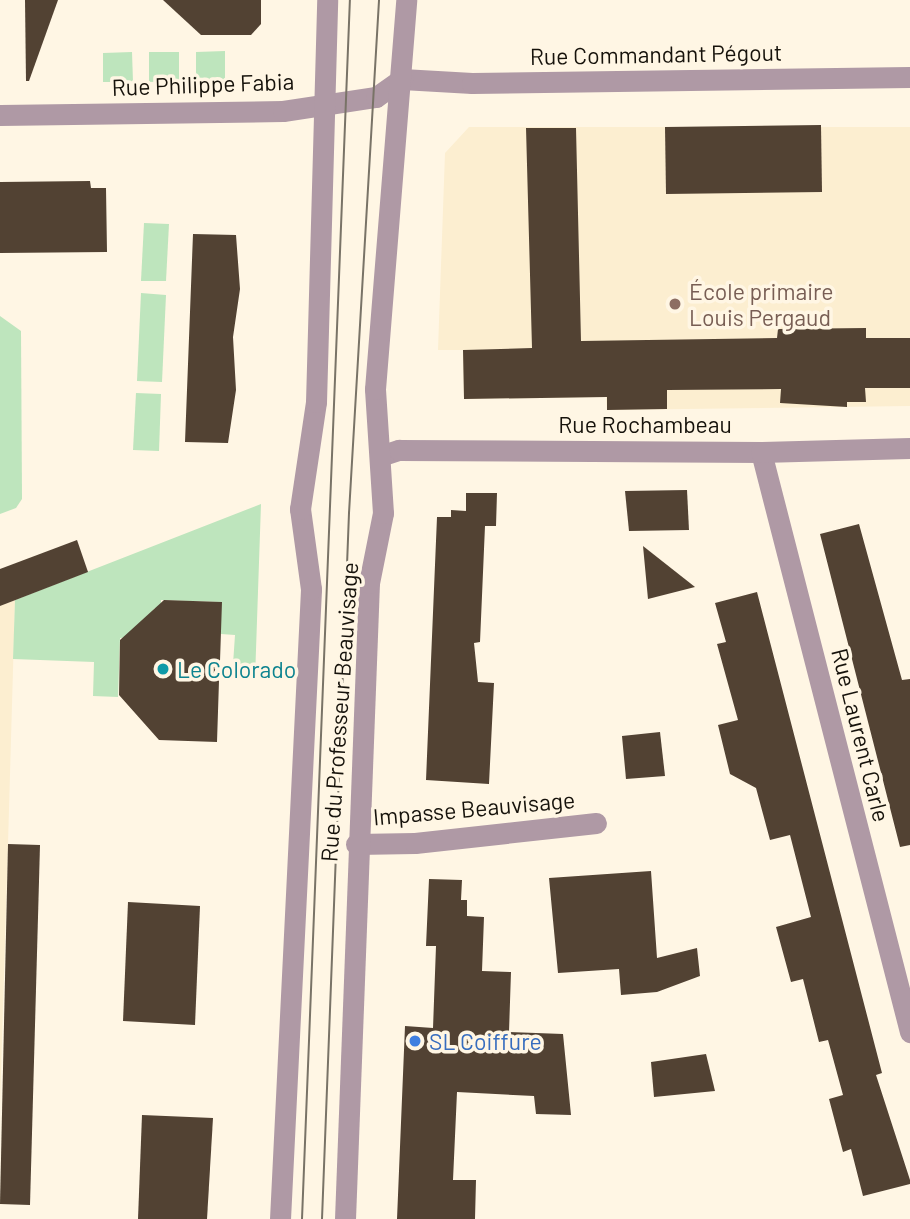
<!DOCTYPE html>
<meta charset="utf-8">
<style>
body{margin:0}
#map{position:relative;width:910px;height:1219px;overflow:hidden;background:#fff6e4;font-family:Barlow,sans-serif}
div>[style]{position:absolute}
.built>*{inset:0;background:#fceed0}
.green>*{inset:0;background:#bee5bd}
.building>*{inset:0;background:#524233}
.minor>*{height:21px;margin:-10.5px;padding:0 10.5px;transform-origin:10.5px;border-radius:10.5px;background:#af99a5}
.tram>*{height:2px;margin:-1px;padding:0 1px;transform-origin:1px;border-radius:1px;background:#797367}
.dots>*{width:19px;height:19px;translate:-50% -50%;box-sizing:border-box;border:4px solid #fff6e4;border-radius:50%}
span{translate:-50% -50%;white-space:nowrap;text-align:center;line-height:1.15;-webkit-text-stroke:7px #fff6e4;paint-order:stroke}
.street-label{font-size:23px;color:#16120b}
.education-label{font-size:23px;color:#785e54}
.left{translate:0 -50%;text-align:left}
.culture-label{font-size:23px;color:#0d838f}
.shop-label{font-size:23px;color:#366cbe}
</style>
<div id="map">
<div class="built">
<i style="clip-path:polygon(469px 127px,910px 127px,910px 406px,607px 410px,606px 397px,464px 399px,463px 350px,438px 350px,445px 153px)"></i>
<i style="clip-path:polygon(15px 600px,8px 844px,0 1105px,0 606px)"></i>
</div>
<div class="green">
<i style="clip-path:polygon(225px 51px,225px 81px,196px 81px,196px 52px)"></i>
<i style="clip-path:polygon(132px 52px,133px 82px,103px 82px,103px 53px)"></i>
<i style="clip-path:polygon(149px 52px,179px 52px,179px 81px,149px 82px)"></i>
<i style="clip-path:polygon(144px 223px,169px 224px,166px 281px,141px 281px)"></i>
<i style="clip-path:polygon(141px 293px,166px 295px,162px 382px,137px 381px)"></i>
<i style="clip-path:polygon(0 316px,21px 331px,22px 499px,16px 508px,0 514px)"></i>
<i style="clip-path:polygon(136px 393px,161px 394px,159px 451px,133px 450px)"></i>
<i style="clip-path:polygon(261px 504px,255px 679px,232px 679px,235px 635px,221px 634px,221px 602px,161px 600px,161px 608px,155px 608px,129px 637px,120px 638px,118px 697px,93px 696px,94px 662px,13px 659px,15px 600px)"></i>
</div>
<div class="building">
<i style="clip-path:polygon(25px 0,58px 0,29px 81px,26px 81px)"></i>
<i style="clip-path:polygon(163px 0,261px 0,261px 24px,251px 35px,201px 35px)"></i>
<i style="clip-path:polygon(821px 125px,822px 192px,666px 194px,665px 127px)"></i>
<i style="clip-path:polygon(526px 128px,576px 128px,581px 341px,777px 338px,778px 329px,866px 328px,866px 338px,910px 338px,910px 388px,865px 388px,866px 402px,847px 402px,847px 407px,780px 403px,781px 389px,667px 390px,667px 409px,607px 410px,607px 397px,464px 399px,463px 350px,532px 348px)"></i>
<i style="clip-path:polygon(90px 181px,91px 188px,106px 188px,107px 252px,0 253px,0 182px)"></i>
<i style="clip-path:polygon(193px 234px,236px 235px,240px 289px,233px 337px,236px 390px,228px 443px,185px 442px)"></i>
<i style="clip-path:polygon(687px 490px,689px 530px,629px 531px,625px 491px)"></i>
<i style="clip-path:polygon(466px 493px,497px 493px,496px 526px,485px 526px,480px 642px,474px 643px,478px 682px,494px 683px,489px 784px,426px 780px,437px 517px,451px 517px,451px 510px,466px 511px)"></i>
<i style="clip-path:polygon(859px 524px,902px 680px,910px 679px,910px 845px,900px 847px,820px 534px)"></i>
<i style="clip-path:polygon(77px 540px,88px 572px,0 606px,0 569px)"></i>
<i style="clip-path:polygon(643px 546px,695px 587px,648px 599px)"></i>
<i style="clip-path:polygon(757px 592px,882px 1073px,876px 1075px,910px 1180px,910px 1184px,863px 1196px,851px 1149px,843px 1152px,829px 1099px,843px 1095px,828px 1040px,819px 1042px,803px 979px,791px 982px,776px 927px,811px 917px,790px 835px,770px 840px,756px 788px,730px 774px,718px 725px,738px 720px,717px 644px,726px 642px,715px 603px)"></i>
<i style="clip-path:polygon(164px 600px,222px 602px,220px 661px,213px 674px,219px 681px,217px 742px,159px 740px,119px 695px,120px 640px)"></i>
<i style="clip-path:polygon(660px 732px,665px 776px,626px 779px,622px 736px)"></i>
<i style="clip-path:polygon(8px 844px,40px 845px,30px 1205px,0 1204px)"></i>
<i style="clip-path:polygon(651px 871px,657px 958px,697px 948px,700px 976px,657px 992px,621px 995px,619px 969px,558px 973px,549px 878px)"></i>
<i style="clip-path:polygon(429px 879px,462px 880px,461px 900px,467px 900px,467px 916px,484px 917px,482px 971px,511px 972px,509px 1032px,563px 1034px,571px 1115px,536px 1114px,534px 1096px,457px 1092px,453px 1180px,476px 1180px,475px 1219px,397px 1219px,405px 1026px,433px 1028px,436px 946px,426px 946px)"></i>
<i style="clip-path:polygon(128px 902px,200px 906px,195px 1025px,123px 1021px)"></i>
<i style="clip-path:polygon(706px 1054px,715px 1091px,654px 1097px,651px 1062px)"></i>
<i style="clip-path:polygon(142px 1115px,213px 1118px,207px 1219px,138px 1219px)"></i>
</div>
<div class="minor">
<i style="left:402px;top:79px;width:70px;rotate:3.3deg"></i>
<i style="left:472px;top:83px;width:438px;rotate:-0.8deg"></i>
<i style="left:0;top:115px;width:283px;rotate:-0.8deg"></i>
<i style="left:283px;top:111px;width:94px;rotate:-8.6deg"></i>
<i style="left:376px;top:97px;width:32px;rotate:-35deg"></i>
<i style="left:761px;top:452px;width:599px;rotate:75.59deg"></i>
<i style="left:380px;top:456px;width:20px;rotate:-18deg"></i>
<i style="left:399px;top:450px;width:362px;rotate:0.3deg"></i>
<i style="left:761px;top:452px;width:149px;rotate:-1.5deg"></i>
<i style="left:356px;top:844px;width:59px;rotate:-1deg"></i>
<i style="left:415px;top:843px;width:182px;rotate:-6.3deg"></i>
<i style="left:280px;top:1219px;width:631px;rotate:-87.18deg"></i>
<i style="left:311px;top:589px;width:81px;rotate:-97.8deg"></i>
<i style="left:300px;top:509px;width:108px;rotate:-81.5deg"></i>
<i style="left:316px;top:402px;width:402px;rotate:-88.4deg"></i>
<i style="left:345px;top:1219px;width:636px;rotate:-87.84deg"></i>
<i style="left:369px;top:583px;width:71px;rotate:-78.7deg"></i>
<i style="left:383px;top:513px;width:124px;rotate:-93.7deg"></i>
<i style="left:375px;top:389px;width:390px;rotate:-85.4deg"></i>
</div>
<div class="tram">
<i style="left:302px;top:1219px;width:1220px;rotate:-87.75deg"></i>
<i style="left:322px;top:1219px;width:707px;rotate:-87.81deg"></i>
<i style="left:349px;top:513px;width:514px;rotate:-86.65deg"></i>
</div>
<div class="dots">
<i style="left:675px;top:304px;background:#8d6e63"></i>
<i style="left:163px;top:669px;background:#0f9aa8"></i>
<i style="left:415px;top:1041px;background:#3f7fe0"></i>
</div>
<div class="street-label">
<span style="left:656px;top:54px;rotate:-1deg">Rue Commandant Pégout</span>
<span style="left:203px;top:84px;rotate:-2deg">Rue Philippe Fabia</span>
<span style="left:645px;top:424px">Rue Rochambeau</span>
<span style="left:339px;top:712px;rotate:-86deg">Rue du Professeur Beauvisage</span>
<span style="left:861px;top:735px;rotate:76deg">Rue Laurent Carle</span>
<span style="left:474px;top:808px;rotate:-5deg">Impasse Beauvisage</span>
</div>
<div class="education-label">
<span class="left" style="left:689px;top:304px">École primaire<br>Louis Pergaud</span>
</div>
<div class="culture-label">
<span class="left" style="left:177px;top:669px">Le Colorado</span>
</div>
<div class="shop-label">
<span class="left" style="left:429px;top:1041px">SL Coiffure</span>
</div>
</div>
